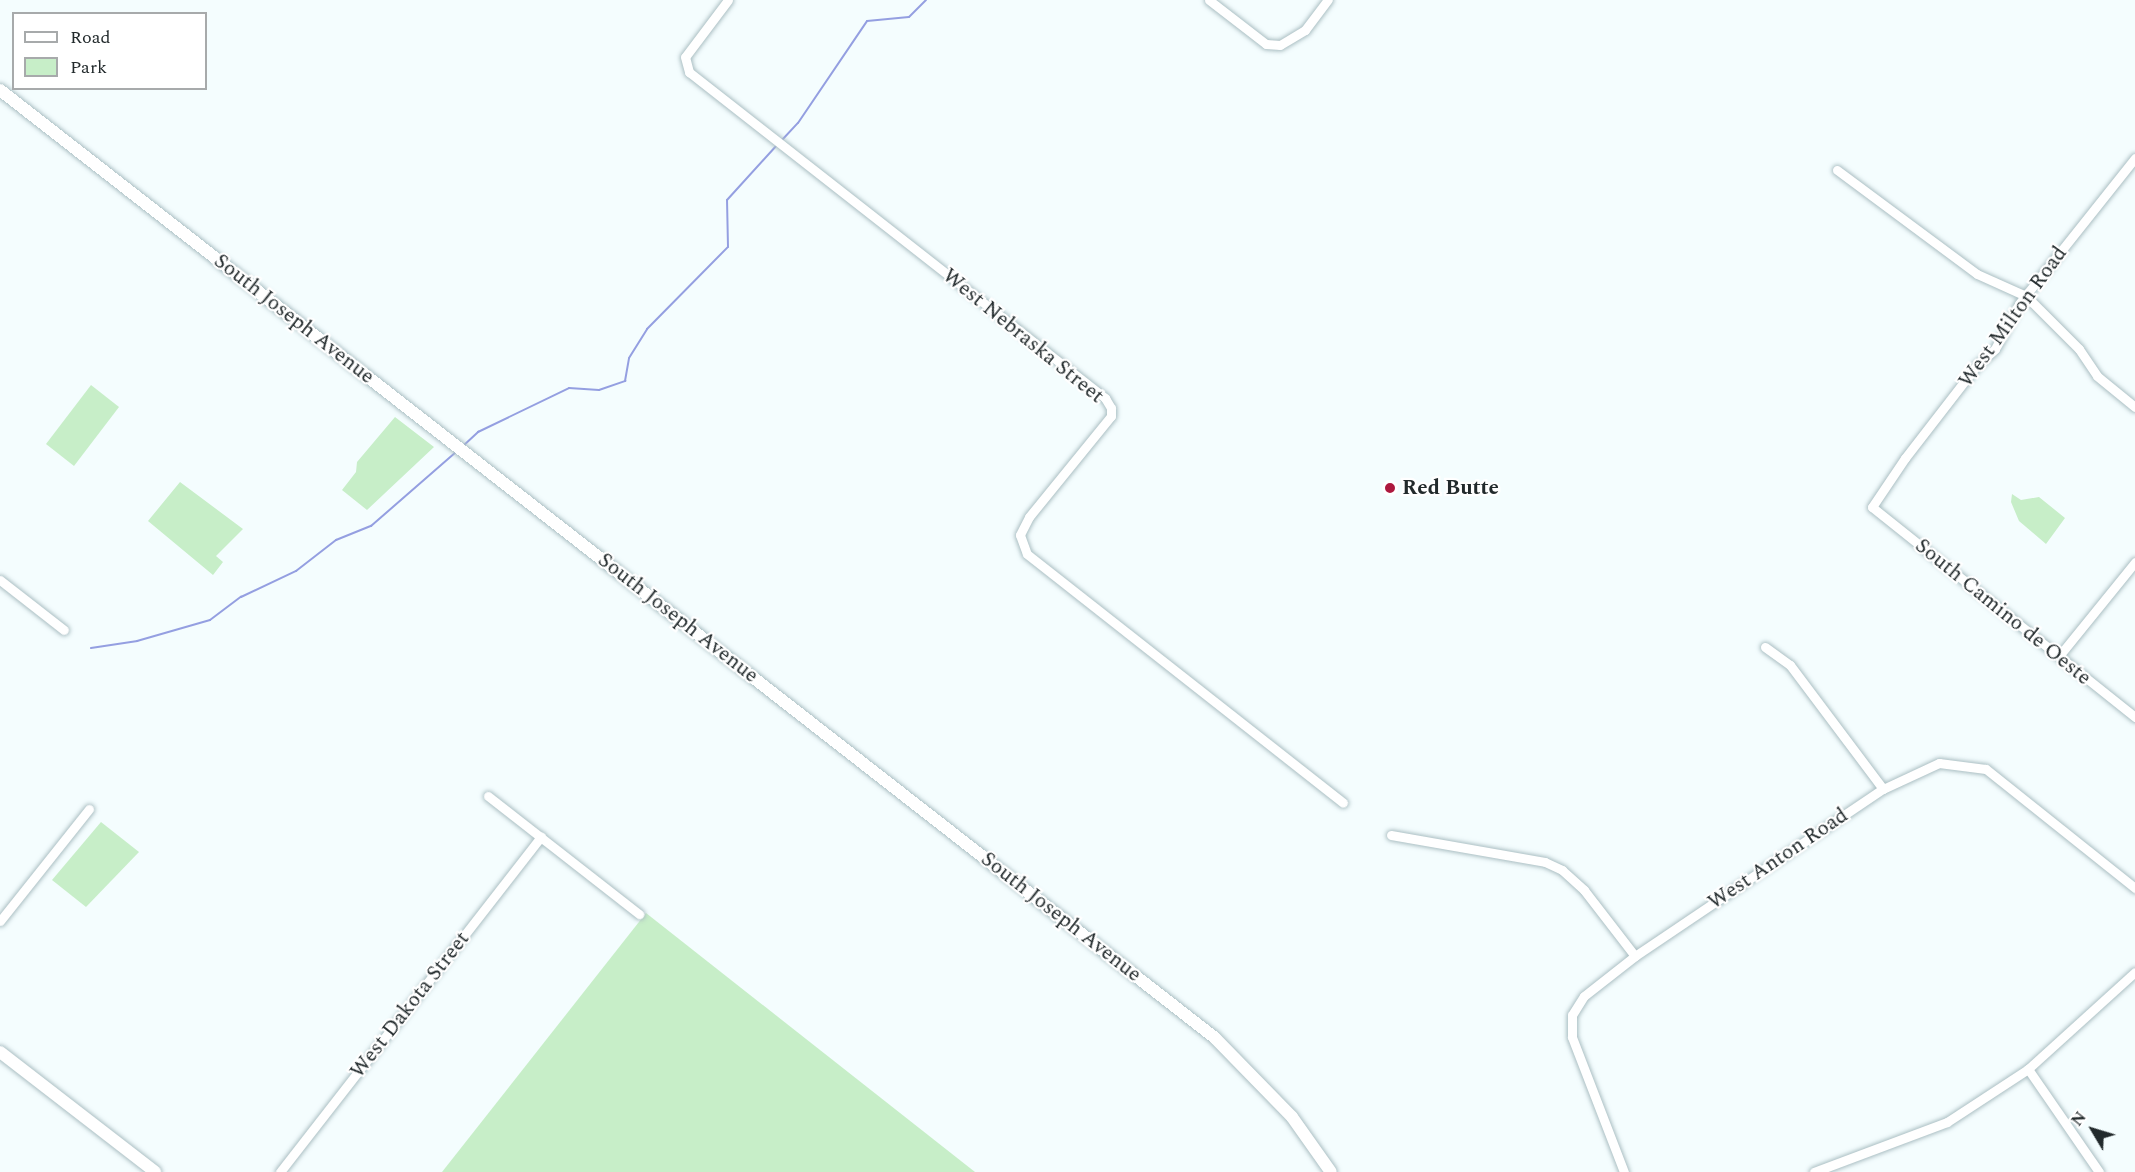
<!DOCTYPE html>
<style>
body{margin:0}
#map{position:relative;width:2135px;height:1172px;overflow:hidden;background:#f4fdfe;font-family:Spectral,serif}
div>[style]{position:absolute}
.green>*{inset:0;background:#c7eec8}
.stream>*{height:2px;margin:-1px;padding:0 1px;transform-origin:1px;border-radius:1px;background:#949fe1}
.roads{filter:drop-shadow(0 0 2px #abbfc3) drop-shadow(0 0 2px #abbfc3)}
.street>*{height:9px;margin:-4.5px;padding:0 4.5px;transform-origin:4.5px;border-radius:4.5px;background:#fff}
.secondary>*{height:12px;margin:-6px;padding:0 6px;transform-origin:6px;border-radius:6px;background:#fff}
.dots>*{width:16px;height:16px;translate:-50% -50%;box-sizing:border-box;border:3px solid #fff;border-radius:50%}
span{translate:-50% -50%;white-space:nowrap;text-align:center;line-height:1.15;-webkit-text-stroke:4.5px #fff;paint-order:stroke}
.street-label{font-size:21px;color:#222a2c}
.poi-label{font-size:21px;color:#222a2c;font-weight:700}
.left{translate:0 -50%;text-align:left}
.legend{position:absolute;left:12px;top:12px;width:195px;height:78px;box-sizing:border-box;background:#fff;border:2px solid #a7aaab;margin:0;padding:8px 10px;list-style:none;font-size:18px;color:#222a2c}
.legend li{display:flex;align-items:center;gap:12px;height:30px}
.legend b{width:30px;border:2px solid #a7aaab}
.north{position:absolute;left:2063px;top:1100px;width:60px;height:60px;-webkit-text-stroke:4px #fff;paint-order:stroke;rotate:308deg;font-size:16px;font-weight:700;line-height:24px;text-align:center;color:#222a2c}
.north::after{content:'';display:block;margin:auto;width:21px;height:27px;background:#222a2c;clip-path:polygon(50% 0,100% 100%,50% 72%,0 100%)}
</style>
<div id="map">
<div class="green">
<i style="clip-path:polygon(91px 385px,119px 407px,74px 466px,46px 444px)"></i>
<i style="clip-path:polygon(395px 417px,434px 447px,367px 510px,342px 490px,356px 472px,357px 462px)"></i>
<i style="clip-path:polygon(180px 482px,243px 529px,216px 556px,223px 562px,213px 575px,148px 521px)"></i>
<i style="clip-path:polygon(2012px 494px,2021px 500px,2039px 497px,2065px 518px,2046px 544px,2019px 521px,2011px 502px)"></i>
<i style="clip-path:polygon(101px 822px,139px 852px,86px 907px,52px 880px)"></i>
<i style="clip-path:polygon(646px 913px,975px 1172px,442px 1172px)"></i>
</div>
<div class="stream">
<i style="left:782px;top:140px;width:23px;rotate:-47deg"></i>
<i style="left:798px;top:123px;width:123px;rotate:-55.9deg"></i>
<i style="left:867px;top:21px;width:42px;rotate:-5.4deg"></i>
<i style="left:909px;top:17px;width:24px;rotate:-45deg"></i>
<i style="left:463px;top:446px;width:21px;rotate:-43deg"></i>
<i style="left:478px;top:432px;width:101px;rotate:-25.8deg"></i>
<i style="left:569px;top:388px;width:30px;rotate:4deg"></i>
<i style="left:599px;top:390px;width:28px;rotate:-19deg"></i>
<i style="left:625px;top:381px;width:23px;rotate:-80deg"></i>
<i style="left:629px;top:358px;width:34px;rotate:-58deg"></i>
<i style="left:647px;top:329px;width:115px;rotate:-45.4deg"></i>
<i style="left:728px;top:247px;width:47px;rotate:-91.2deg"></i>
<i style="left:727px;top:200px;width:76px;rotate:-47.7deg"></i>
<i style="left:91px;top:648px;width:47px;rotate:-8.7deg"></i>
<i style="left:137px;top:641px;width:76px;rotate:-16deg"></i>
<i style="left:210px;top:620px;width:39px;rotate:-37deg"></i>
<i style="left:241px;top:597px;width:61px;rotate:-25.3deg"></i>
<i style="left:296px;top:571px;width:51px;rotate:-37.8deg"></i>
<i style="left:336px;top:540px;width:38px;rotate:-22deg"></i>
<i style="left:371px;top:526px;width:113px;rotate:-41deg"></i>
</div>
<div class="roads">
<div class="street">
<i style="left:728px;top:0;width:71px;rotate:127deg"></i>
<i style="left:685px;top:57px;width:16px;rotate:75deg"></i>
<i style="left:689px;top:72px;width:529px;rotate:38.08deg"></i>
<i style="left:1105px;top:398px;width:12px;rotate:59deg"></i>
<i style="left:1111px;top:408px;width:8px;rotate:90deg"></i>
<i style="left:1111px;top:416px;width:130px;rotate:129.1deg"></i>
<i style="left:1029px;top:517px;width:20px;rotate:117deg"></i>
<i style="left:1020px;top:535px;width:20px;rotate:70deg"></i>
<i style="left:1027px;top:554px;width:402px;rotate:38.2deg"></i>
<i style="left:1209px;top:0;width:72px;rotate:37.7deg"></i>
<i style="left:1266px;top:44px;width:14px;rotate:4deg"></i>
<i style="left:1280px;top:45px;width:29px;rotate:-31deg"></i>
<i style="left:1305px;top:30px;width:38px;rotate:-53deg"></i>
<i style="left:2135px;top:158px;width:186px;rotate:128.5deg"></i>
<i style="left:2019px;top:304px;width:51px;rotate:118.1deg"></i>
<i style="left:1995px;top:349px;width:24px;rotate:138deg"></i>
<i style="left:1977px;top:365px;width:118px;rotate:127.7deg"></i>
<i style="left:1905px;top:458px;width:59px;rotate:124deg"></i>
<i style="left:1872px;top:507px;width:337px;rotate:38.6deg"></i>
<i style="left:1837px;top:170px;width:174px;rotate:36.6deg"></i>
<i style="left:1977px;top:274px;width:54px;rotate:24.2deg"></i>
<i style="left:2026px;top:296px;width:75px;rotate:45deg"></i>
<i style="left:2079px;top:349px;width:32px;rotate:56deg"></i>
<i style="left:2097px;top:376px;width:49px;rotate:39.2deg"></i>
<i style="left:0;top:580px;width:81px;rotate:38deg"></i>
<i style="left:1765px;top:647px;width:31px;rotate:36deg"></i>
<i style="left:1790px;top:665px;width:155px;rotate:53.1deg"></i>
<i style="left:2059px;top:656px;width:121px;rotate:-51deg"></i>
<i style="left:488px;top:796px;width:192px;rotate:38deg"></i>
<i style="left:1391px;top:835px;width:156px;rotate:9.9deg"></i>
<i style="left:1545px;top:862px;width:19px;rotate:25deg"></i>
<i style="left:1562px;top:870px;width:30px;rotate:42deg"></i>
<i style="left:1584px;top:890px;width:83px;rotate:52.3deg"></i>
<i style="left:0;top:921px;width:143px;rotate:-51.5deg"></i>
<i style="left:2028px;top:1069px;width:125px;rotate:55.4deg"></i>
<i style="left:280px;top:1172px;width:425px;rotate:-52.1deg"></i>
<i style="left:1624px;top:1172px;width:145px;rotate:-111.1deg"></i>
<i style="left:1572px;top:1037px;width:22px;rotate:-90deg"></i>
<i style="left:1572px;top:1015px;width:22px;rotate:-58deg"></i>
<i style="left:1584px;top:996px;width:65px;rotate:-38.1deg"></i>
<i style="left:1635px;top:956px;width:299px;rotate:-34deg"></i>
<i style="left:1883px;top:789px;width:62px;rotate:-24.9deg"></i>
<i style="left:1939px;top:763px;width:47px;rotate:7.3deg"></i>
<i style="left:1986px;top:769px;width:191px;rotate:38.6deg"></i>
<i style="left:1814px;top:1172px;width:142px;rotate:-20.6deg"></i>
<i style="left:1947px;top:1122px;width:97px;rotate:-33.2deg"></i>
<i style="left:2028px;top:1069px;width:144px;rotate:-42.2deg"></i>
</div>
<div class="secondary">
<i style="left:0;top:90px;width:1541px;rotate:37.96deg"></i>
<i style="left:1215px;top:1038px;width:110px;rotate:45.7deg"></i>
<i style="left:1292px;top:1117px;width:67px;rotate:54.7deg"></i>
<i style="left:0;top:1052px;width:196px;rotate:37.7deg"></i>
</div>
</div>
<div class="dots">
<i style="left:1390px;top:488px;background:#ad183e"></i>
</div>
<div class="street-label">
<span style="left:2013px;top:317px;rotate:-54deg">West Milton Road</span>
<span style="left:294px;top:319px;rotate:38deg">South Joseph Avenue</span>
<span style="left:1023px;top:336px;rotate:39deg">West Nebraska Street</span>
<span style="left:2003px;top:612px;rotate:39deg">South Camino de Oeste</span>
<span style="left:678px;top:618px;rotate:38deg">South Joseph Avenue</span>
<span style="left:1778px;top:859px;rotate:-34deg">West Anton Road</span>
<span style="left:1061px;top:917px;rotate:38deg">South Joseph Avenue</span>
<span style="left:410px;top:1005px;rotate:-52deg">West Dakota Street</span>
</div>
<div class="poi-label">
<span class="left" style="left:1402px;top:488px">Red Butte</span>
</div>
<ul class="legend">
<li><b style="height:8px;background:#fff"></b>Road</li>
<li><b style="height:16px;background:#c7eec8"></b>Park</li>
</ul>
<div class="north">N</div>
</div>
